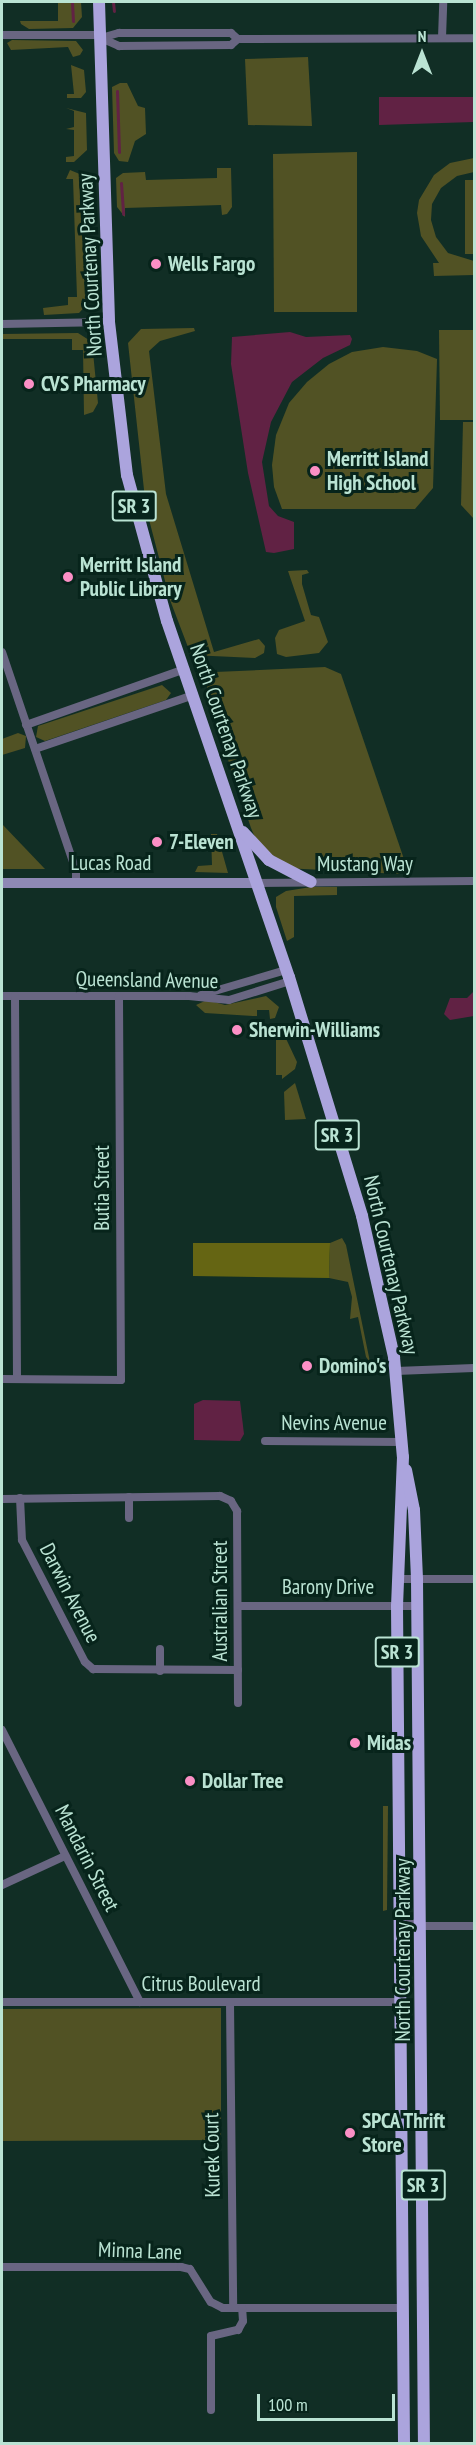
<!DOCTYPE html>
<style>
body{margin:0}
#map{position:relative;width:476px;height:2445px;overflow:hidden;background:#112e25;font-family:"PT Sans Narrow",sans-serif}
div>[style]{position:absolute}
.green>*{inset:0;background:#515224}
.forest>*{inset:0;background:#656513}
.water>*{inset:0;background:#612244}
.stream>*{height:3px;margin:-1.5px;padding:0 1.5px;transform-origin:1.5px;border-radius:1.5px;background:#612244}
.street>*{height:8px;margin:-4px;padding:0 4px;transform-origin:4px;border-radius:4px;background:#696682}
.secondary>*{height:10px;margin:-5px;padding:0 5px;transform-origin:5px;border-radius:5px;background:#8e89b5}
.primary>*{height:12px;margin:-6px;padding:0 6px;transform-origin:6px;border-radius:6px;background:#aba4dd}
.dots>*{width:16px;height:16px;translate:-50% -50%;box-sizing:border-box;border:3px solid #07241b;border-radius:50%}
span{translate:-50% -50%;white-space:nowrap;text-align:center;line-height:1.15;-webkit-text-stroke:6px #07241b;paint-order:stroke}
.shield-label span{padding:2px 4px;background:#07241b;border:2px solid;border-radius:4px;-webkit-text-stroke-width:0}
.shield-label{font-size:20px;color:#bae3d3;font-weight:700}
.poi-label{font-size:21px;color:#bae3d3;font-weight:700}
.left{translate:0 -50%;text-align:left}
.street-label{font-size:21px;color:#bae3d3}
.frame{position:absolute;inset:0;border:3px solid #bae3d3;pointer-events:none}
.north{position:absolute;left:392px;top:24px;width:60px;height:60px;-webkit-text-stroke:4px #07241b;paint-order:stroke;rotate:0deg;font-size:16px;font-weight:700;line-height:24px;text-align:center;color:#bae3d3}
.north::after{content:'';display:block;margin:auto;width:21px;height:27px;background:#bae3d3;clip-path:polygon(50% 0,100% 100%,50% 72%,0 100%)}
.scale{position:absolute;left:257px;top:2394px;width:138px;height:27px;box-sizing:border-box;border:3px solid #bae3d3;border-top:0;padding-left:8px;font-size:18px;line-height:21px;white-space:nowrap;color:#bae3d3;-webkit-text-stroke:4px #07241b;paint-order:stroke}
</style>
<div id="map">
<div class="green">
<i style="clip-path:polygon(58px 2px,81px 2px,82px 17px,73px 28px,29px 29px,21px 24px,20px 21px,58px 21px)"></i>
<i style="clip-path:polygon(12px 40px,76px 41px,83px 50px,80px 55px,73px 57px,68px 47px,11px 50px,7px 43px)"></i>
<i style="clip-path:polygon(308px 57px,312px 126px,248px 125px,245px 59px)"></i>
<i style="clip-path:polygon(71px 65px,84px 70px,86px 92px,81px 98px,67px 98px,67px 94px,74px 94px)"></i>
<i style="clip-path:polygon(120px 83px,127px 83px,138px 106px,145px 108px,146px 134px,135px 141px,128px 162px,119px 161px,114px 153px,112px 87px)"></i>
<i style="clip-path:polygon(66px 108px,86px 113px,87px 150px,74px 162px,66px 162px,66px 157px,74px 156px,74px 130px,66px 129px,74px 127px,74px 111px)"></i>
<i style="clip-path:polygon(357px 152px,357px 312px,274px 312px,273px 154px)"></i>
<i style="clip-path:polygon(474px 158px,474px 172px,457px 176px,441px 188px,432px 204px,431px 220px,436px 237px,448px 253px,474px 261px,474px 275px,434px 276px,433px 263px,439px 263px,421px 236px,417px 213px,419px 200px,434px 175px,450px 163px)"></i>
<i style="clip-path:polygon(217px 168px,231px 168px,232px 207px,227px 214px,222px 215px,221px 205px,125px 208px,125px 217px,117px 207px,116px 178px,123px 173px,145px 172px,146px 180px,217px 178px)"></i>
<i style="clip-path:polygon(70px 170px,82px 175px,87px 185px,91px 300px,79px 313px,44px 315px,43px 308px,68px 305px,68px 297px,77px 297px,73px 179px,66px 179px)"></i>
<i style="clip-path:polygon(465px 180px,474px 180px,474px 254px,465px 254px)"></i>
<i style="clip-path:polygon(194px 328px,195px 331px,160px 341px,149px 351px,166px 494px,214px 652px,259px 639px,265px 646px,264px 653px,255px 658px,191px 655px,170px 600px,146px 508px,128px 343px,141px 329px)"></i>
<i style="clip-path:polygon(439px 330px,474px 330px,474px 420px,440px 420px)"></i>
<i style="clip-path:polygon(78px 333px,92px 342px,98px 403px,93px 412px,84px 415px,83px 350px,72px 350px,72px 339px,2px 339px,2px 334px)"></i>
<i style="clip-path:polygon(383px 347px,417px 351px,437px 359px,433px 488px,415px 509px,282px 509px,274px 487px,272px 465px,276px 435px,289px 403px,307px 382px,329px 364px,352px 352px)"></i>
<i style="clip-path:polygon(463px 422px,474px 422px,474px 519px,461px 505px)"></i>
<i style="clip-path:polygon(307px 570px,309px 573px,302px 575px,302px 584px,311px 615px,319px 617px,328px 642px,319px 653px,286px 657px,277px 654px,275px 638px,279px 630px,305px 621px,288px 571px)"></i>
<i style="clip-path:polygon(325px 667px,341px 674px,406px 865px,400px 874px,284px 868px,257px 842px,251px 828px,207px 697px,207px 679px,215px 672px)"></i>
<i style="clip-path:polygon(162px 685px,171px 693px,166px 700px,45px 741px,36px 737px,38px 726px)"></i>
<i style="clip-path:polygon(18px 733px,26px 736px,25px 748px,2px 755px,2px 739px)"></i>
<i style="clip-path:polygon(2px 824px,45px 869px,2px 869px)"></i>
<i style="clip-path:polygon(211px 834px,217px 834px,228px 873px,195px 872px,198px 866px,212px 865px)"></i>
<i style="clip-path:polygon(311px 887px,337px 887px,337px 895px,294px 896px,294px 937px,287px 941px,276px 907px,276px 897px,286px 891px)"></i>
<i style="clip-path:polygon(266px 996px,279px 1007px,275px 1018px,270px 1019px,269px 1010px,257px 1010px,257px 1016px,253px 1016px,205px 1013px,196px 1005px,207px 1000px,225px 1005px)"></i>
<i style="clip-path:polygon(281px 1028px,297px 1062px,295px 1069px,282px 1079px,282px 1075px,276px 1075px,276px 1031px)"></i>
<i style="clip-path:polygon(295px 1083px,306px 1119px,285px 1120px,284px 1092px)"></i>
<i style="clip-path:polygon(342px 1238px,346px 1245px,370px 1362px,366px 1357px,358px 1317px,350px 1319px,352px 1297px,348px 1282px,329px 1278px,330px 1243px)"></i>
<i style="clip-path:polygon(383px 1806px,388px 1806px,387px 1910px,383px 1911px)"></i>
<i style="clip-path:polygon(221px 2008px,221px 2140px,2px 2141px,2px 2009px)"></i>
</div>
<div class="forest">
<i style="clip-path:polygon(193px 1243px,330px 1243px,329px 1278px,193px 1276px)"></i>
</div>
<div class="water">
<i style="clip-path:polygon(379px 97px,474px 97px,474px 122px,379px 125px)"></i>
<i style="clip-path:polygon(290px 332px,306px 337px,350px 335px,352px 339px,350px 345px,323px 358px,292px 382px,271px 422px,262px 462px,269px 506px,278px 516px,294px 522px,294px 549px,274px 553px,266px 552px,248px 473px,231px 364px,232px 337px)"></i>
<i style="clip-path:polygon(474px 991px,474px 1016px,450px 1020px,444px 1014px,450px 998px,467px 998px)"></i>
<i style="clip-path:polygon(203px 1400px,240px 1401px,244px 1434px,240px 1441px,194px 1440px,194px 1404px)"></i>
</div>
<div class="stream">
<i style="left:72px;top:2px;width:19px;rotate:87deg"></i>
<i style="left:113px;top:2px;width:9px;rotate:84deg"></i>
<i style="left:117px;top:91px;width:61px;rotate:88.1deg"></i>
<i style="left:121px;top:183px;width:31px;rotate:86deg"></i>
</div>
<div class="street">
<i style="left:2px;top:35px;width:99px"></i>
<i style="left:101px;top:38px;width:19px;rotate:-16deg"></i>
<i style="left:119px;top:33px;width:112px"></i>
<i style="left:231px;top:33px;width:9px;rotate:41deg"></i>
<i style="left:238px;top:39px;width:236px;rotate:-0.2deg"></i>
<i style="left:101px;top:38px;width:20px;rotate:24deg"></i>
<i style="left:119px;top:46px;width:112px;rotate:-0.5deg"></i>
<i style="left:231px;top:45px;width:9px;rotate:-41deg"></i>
<i style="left:442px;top:38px;width:36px;rotate:-88deg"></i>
<i style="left:2px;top:324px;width:107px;rotate:-1.1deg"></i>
<i style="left:2px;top:652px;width:230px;rotate:71.3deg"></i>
<i style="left:76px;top:870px;width:13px;rotate:90deg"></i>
<i style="left:26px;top:725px;width:169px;rotate:-19.4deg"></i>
<i style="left:35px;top:749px;width:168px;rotate:-18.8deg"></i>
<i style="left:256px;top:883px;width:218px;rotate:-0.5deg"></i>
<i style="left:201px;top:995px;width:89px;rotate:-16.4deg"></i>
<i style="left:2px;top:996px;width:187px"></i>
<i style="left:189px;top:996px;width:40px;rotate:5.7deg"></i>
<i style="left:229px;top:1000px;width:64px;rotate:-17.3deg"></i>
<i style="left:15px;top:996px;width:382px;rotate:89.7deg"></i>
<i style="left:396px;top:1371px;width:78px;rotate:-2.2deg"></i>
<i style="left:2px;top:1379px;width:119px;rotate:0.5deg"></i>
<i style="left:121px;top:1380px;width:384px;rotate:-90.3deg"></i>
<i style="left:265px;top:1441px;width:137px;rotate:0.4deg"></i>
<i style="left:129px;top:1497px;width:21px;rotate:90deg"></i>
<i style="left:20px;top:1498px;width:42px;rotate:87.3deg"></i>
<i style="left:22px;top:1540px;width:137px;rotate:62.7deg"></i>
<i style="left:85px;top:1662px;width:11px;rotate:41deg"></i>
<i style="left:93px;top:1669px;width:145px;rotate:0.4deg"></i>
<i style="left:2px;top:1499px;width:218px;rotate:-0.8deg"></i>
<i style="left:220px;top:1496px;width:12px;rotate:24deg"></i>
<i style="left:231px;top:1501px;width:12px;rotate:59deg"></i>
<i style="left:237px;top:1511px;width:192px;rotate:89.7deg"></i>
<i style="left:397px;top:1579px;width:77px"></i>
<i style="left:239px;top:1606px;width:179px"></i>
<i style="left:160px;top:1649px;width:22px;rotate:90deg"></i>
<i style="left:2px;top:1730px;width:305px;rotate:63.1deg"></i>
<i style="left:2px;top:1885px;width:69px;rotate:-24.7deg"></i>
<i style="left:400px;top:1921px;width:24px;rotate:12deg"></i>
<i style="left:423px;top:1926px;width:51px"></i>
<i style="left:2px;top:2002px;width:399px"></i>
<i style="left:230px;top:2002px;width:306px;rotate:89.4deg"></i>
<i style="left:2px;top:2267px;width:179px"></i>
<i style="left:181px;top:2267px;width:9px;rotate:13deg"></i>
<i style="left:190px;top:2269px;width:39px;rotate:58deg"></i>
<i style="left:211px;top:2302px;width:13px;rotate:27deg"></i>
<i style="left:223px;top:2308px;width:180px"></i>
<i style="left:211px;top:2410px;width:74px;rotate:-90deg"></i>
<i style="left:211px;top:2336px;width:28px;rotate:-13deg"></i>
<i style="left:238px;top:2330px;width:10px;rotate:-61deg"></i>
<i style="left:243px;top:2321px;width:13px;rotate:-94deg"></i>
</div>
<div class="secondary">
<i style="left:2px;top:883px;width:254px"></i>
</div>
<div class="primary">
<i style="left:99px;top:2px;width:320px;rotate:88.2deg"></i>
<i style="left:109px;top:322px;width:154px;rotate:83.3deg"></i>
<i style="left:127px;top:475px;width:151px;rotate:74.7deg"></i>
<i style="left:167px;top:621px;width:376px;rotate:71.1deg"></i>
<i style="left:289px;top:977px;width:250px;rotate:73deg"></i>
<i style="left:362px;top:1216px;width:145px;rotate:77.2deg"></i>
<i style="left:394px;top:1357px;width:100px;rotate:84.9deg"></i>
<i style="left:403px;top:1457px;width:149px;rotate:92.3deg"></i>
<i style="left:397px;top:1606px;width:838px;rotate:89.52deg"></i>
<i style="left:243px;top:832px;width:38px;rotate:47deg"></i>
<i style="left:269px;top:860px;width:47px;rotate:27.6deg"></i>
<i style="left:406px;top:1470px;width:41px;rotate:78.7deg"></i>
<i style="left:414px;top:1510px;width:69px;rotate:87.5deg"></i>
<i style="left:417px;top:1579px;width:865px;rotate:89.54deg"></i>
</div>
<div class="dots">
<i style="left:156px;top:264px;background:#fb8fc5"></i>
<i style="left:29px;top:384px;background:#fb8fc5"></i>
<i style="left:315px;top:471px;background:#fb8fc5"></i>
<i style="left:68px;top:577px;background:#fb8fc5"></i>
<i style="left:157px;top:842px;background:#fb8fc5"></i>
<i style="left:237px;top:1030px;background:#fb8fc5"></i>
<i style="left:307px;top:1366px;background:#fb8fc5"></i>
<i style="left:355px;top:1743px;background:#fb8fc5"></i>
<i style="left:190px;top:1781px;background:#fb8fc5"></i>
<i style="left:350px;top:2133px;background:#fb8fc5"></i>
</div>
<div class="shield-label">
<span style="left:134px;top:506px">SR 3</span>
<span style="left:337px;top:1135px">SR 3</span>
<span style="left:397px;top:1652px">SR 3</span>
<span style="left:423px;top:2185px">SR 3</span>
</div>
<div class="poi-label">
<span class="left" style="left:168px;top:264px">Wells Fargo</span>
<span class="left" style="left:41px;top:384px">CVS Pharmacy</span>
<span class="left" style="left:327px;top:471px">Merritt Island<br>High School</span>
<span class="left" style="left:80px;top:577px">Merritt Island<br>Public Library</span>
<span class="left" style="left:169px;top:842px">7-Eleven</span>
<span class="left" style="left:249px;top:1030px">Sherwin-Williams</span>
<span class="left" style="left:319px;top:1366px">Domino's</span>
<span class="left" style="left:367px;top:1743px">Midas</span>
<span class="left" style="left:202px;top:1781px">Dollar Tree</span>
<span class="left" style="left:362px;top:2133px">SPCA Thrift<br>Store</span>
</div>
<div class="street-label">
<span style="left:90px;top:265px;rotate:-93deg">North Courtenay Parkway</span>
<span style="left:226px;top:731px;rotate:71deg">North Courtenay Parkway</span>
<span style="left:111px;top:863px">Lucas Road</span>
<span style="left:365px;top:864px">Mustang Way</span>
<span style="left:147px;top:980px;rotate:1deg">Queensland Avenue</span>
<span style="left:102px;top:1188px;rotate:-90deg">Butia Street</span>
<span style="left:391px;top:1265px;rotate:77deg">North Courtenay Parkway</span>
<span style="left:334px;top:1423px">Nevins Avenue</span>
<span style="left:328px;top:1587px">Barony Drive</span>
<span style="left:70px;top:1593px;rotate:63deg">Darwin Avenue</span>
<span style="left:220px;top:1601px;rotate:-90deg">Australian Street</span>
<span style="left:87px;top:1858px;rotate:63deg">Mandarin Street</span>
<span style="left:403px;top:1950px;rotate:-90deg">North Courtenay Parkway</span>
<span style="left:201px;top:1984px">Citrus Boulevard</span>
<span style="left:212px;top:2155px;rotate:-91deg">Kurek Court</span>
<span style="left:140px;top:2251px;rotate:2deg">Minna Lane</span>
</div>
<div class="frame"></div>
<div class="north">N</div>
<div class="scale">100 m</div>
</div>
